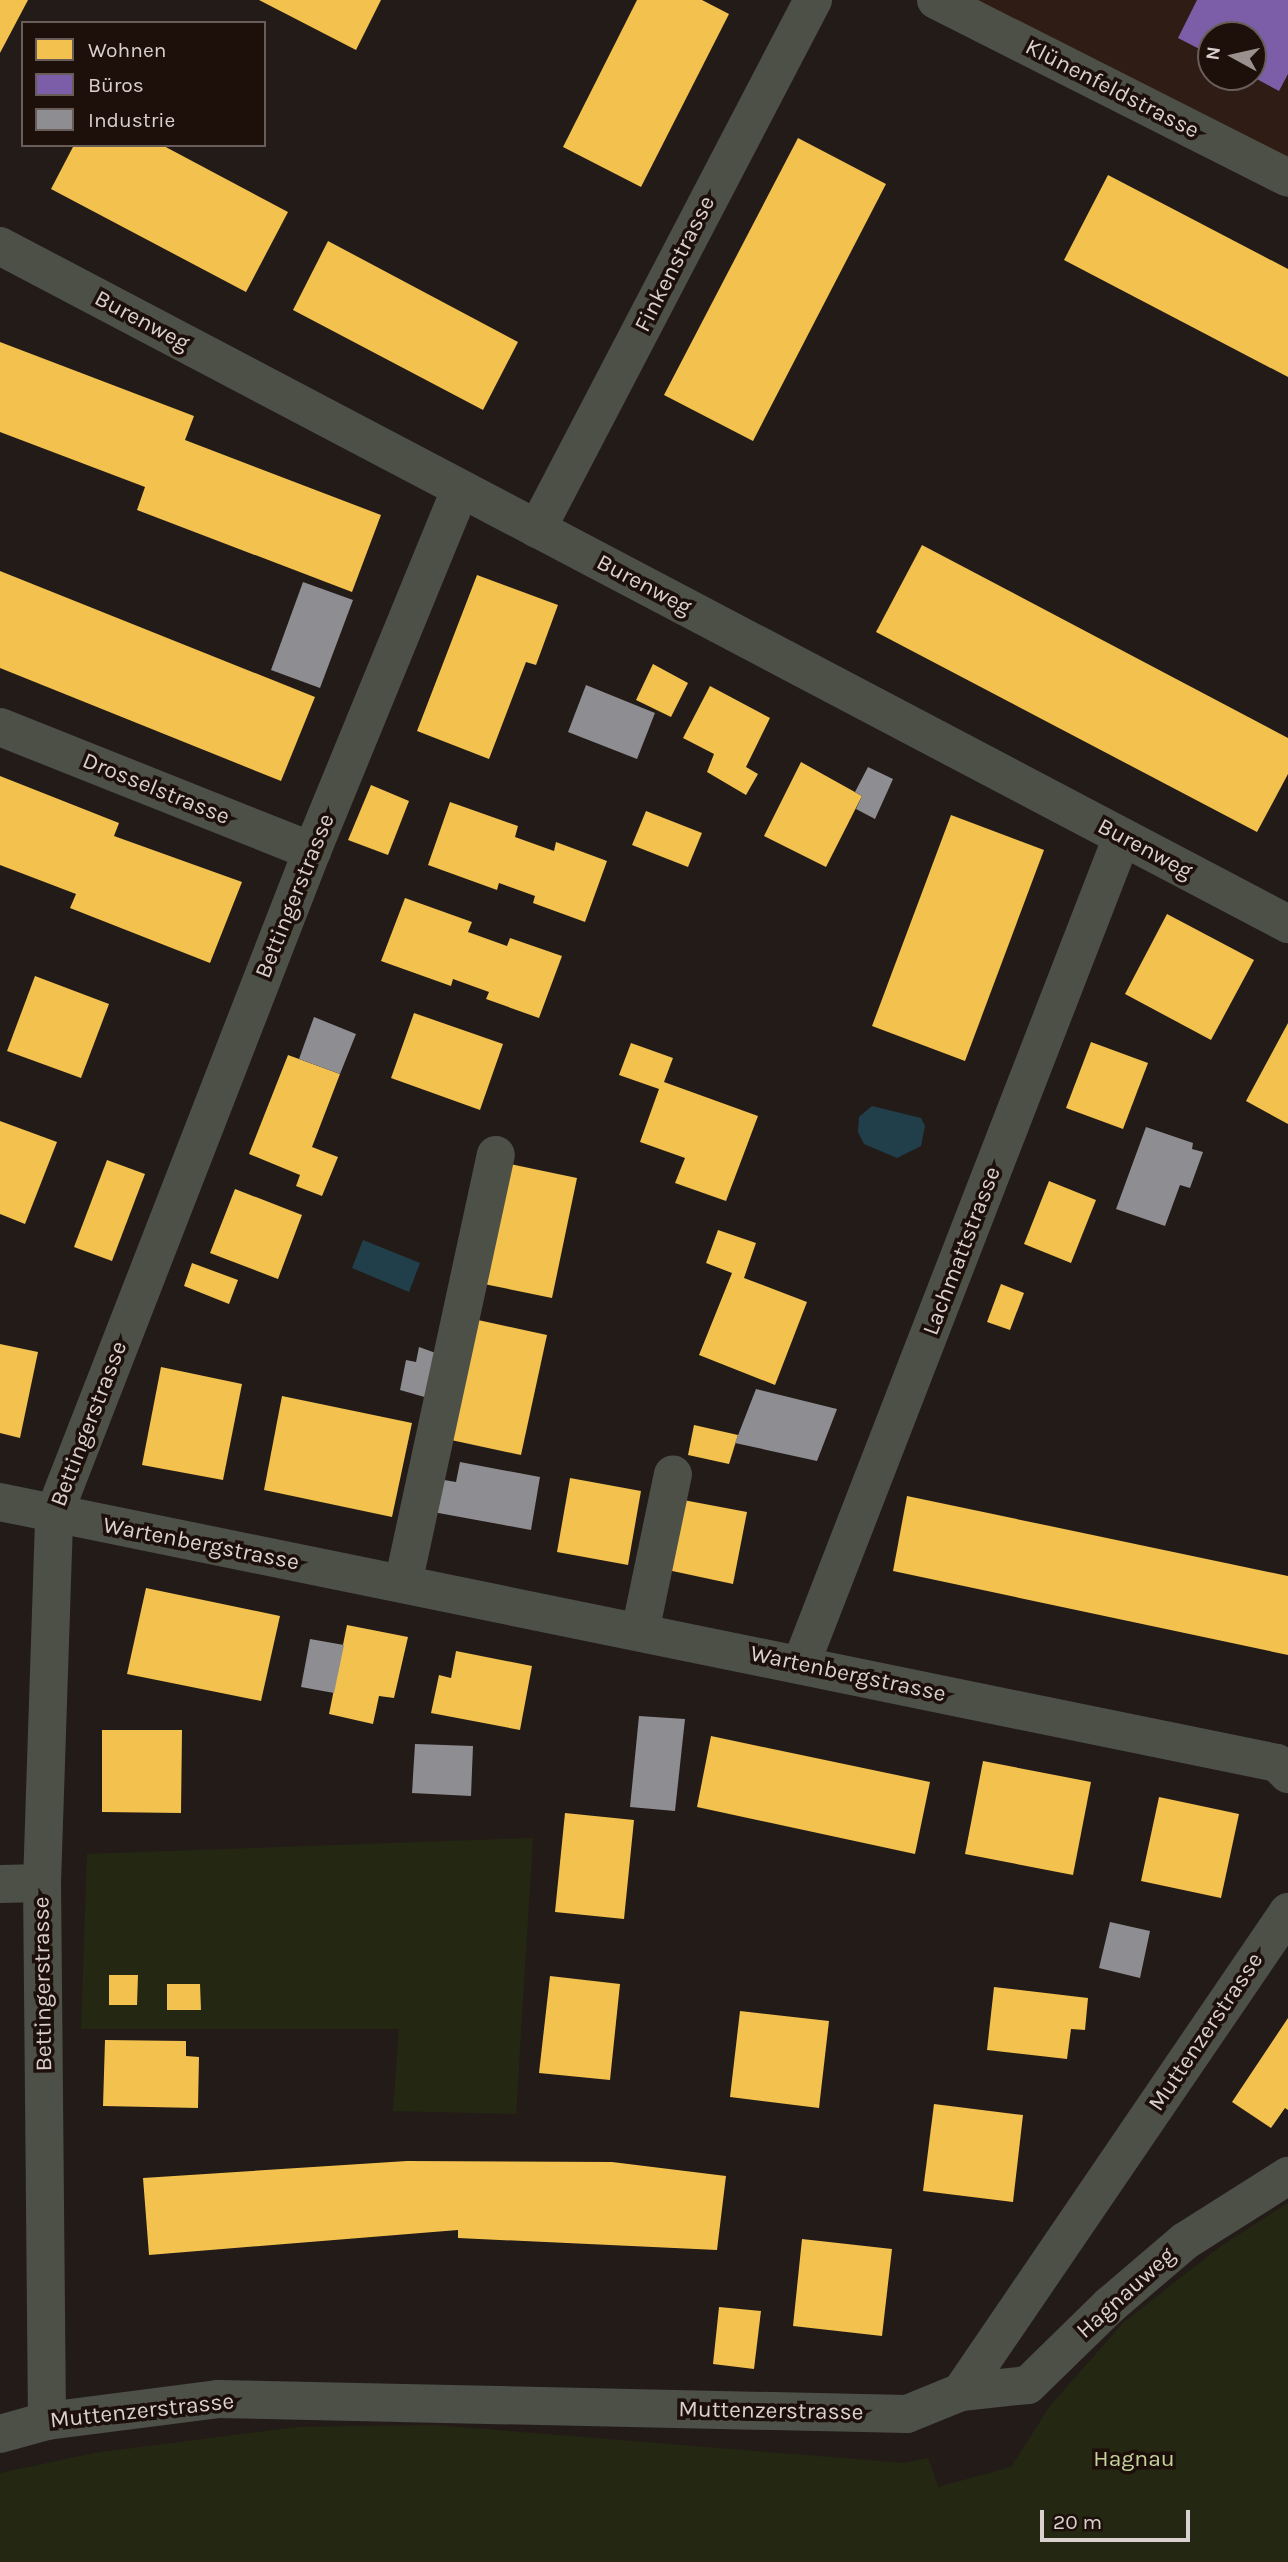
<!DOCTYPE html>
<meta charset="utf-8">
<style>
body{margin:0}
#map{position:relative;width:1288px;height:2562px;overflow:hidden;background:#231b18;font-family:Karla,sans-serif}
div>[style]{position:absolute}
.built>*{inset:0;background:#2e1c15}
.green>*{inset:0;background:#242812}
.water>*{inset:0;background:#213f4b}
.homes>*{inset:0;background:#f2c14e}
.offices>*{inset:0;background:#7b5ea7}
.industry>*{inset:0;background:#8d8d92}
.minor>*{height:38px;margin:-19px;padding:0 19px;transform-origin:19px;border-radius:19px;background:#4d5046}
span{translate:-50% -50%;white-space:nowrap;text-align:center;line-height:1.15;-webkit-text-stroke:7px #1d100b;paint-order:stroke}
.street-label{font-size:23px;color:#dad0cd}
.park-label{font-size:23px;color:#c5d49d}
.legend{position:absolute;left:21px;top:21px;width:245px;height:126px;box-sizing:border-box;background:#1d100b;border:2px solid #695d59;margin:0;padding:9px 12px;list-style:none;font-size:21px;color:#dad0cd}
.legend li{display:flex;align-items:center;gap:14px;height:35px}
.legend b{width:35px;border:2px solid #695d59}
.north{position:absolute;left:1197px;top:21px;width:70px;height:70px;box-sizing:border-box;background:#1d100b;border:2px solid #695d59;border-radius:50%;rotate:278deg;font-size:19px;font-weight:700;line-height:28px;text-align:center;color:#dad0cd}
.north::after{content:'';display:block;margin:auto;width:24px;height:32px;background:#9a918e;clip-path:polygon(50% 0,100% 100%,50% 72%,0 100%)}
.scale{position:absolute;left:1040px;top:2510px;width:150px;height:32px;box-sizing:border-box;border:4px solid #dad0cd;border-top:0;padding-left:9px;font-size:21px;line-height:24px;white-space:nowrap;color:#dad0cd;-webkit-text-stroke:5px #1d100b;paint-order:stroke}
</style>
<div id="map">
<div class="built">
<i style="clip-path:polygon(evenodd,936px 0,1288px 0,1288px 178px,936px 0,1211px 35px,1253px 35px,1253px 77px,1211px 77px,1211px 35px)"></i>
</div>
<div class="green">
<i style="clip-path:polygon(533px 1838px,516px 2114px,393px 2111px,399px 2029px,81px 2029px,87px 1854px)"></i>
<i style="clip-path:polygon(1288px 2203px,1288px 2562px,0 2562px,0 2473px,94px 2453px,297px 2427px,435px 2425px,904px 2463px,928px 2458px,938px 2487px,1011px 2467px,1050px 2406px,1123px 2323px,1221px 2246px)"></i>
</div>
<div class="water">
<i style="clip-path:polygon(872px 1106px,921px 1118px,925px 1126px,921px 1146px,897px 1158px,864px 1144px,858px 1132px,859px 1117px)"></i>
<i style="clip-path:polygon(363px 1240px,420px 1263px,409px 1292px,352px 1268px)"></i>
</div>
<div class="homes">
<i style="clip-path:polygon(0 0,28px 0,0 53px)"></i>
<i style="clip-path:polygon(259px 0,381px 0,356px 50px)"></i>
<i style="clip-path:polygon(637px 0,702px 0,729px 14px,641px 187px,563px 147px)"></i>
<i style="clip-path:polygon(798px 138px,886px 184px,753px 441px,664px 395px)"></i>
<i style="clip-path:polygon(74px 145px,162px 145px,288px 212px,246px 292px,51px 189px)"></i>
<i style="clip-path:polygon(1108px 175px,1288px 269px,1288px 377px,1064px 260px)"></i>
<i style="clip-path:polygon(328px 241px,518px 342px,483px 410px,293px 310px)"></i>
<i style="clip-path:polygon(0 342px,194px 416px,185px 440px,381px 515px,352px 592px,137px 510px,145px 487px,0 432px)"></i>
<i style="clip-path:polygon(922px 545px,1288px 738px,1288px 774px,1257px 832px,876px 632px)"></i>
<i style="clip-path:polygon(0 571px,315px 697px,281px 781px,0 668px)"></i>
<i style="clip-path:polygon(477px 575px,558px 605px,536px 665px,526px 662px,489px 759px,417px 731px)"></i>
<i style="clip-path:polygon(653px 664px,688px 683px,671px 717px,636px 700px)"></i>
<i style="clip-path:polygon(710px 686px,770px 718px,746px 767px,758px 774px,746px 795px,707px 772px,714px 754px,683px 738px)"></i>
<i style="clip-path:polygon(801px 762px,862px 796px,826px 867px,764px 836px)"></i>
<i style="clip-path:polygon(0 776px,119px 823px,114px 836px,242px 882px,210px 963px,70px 908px,76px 894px,0 865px)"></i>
<i style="clip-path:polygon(371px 785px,409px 801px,388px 855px,348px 840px)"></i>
<i style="clip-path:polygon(450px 802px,518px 826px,515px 837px,554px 851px,556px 842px,607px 861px,585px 922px,533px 903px,535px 896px,499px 883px,497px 890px,428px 865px)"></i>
<i style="clip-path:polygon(646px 811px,702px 833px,688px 867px,632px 845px)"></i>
<i style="clip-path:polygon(951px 815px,1044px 850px,965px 1061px,872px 1026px)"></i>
<i style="clip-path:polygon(405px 898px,472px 922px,468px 932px,507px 946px,510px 938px,562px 956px,539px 1018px,486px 999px,489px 992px,453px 979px,451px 986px,381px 961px)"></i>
<i style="clip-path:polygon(1167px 914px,1254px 960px,1211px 1040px,1125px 994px)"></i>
<i style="clip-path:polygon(35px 976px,109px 1004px,81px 1078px,7px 1051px)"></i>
<i style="clip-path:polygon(414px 1013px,503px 1044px,480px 1110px,391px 1078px)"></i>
<i style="clip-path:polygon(1288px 1023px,1288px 1124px,1246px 1101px)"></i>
<i style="clip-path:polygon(1091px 1042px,1148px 1063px,1123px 1129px,1066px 1108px)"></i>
<i style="clip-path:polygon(631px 1043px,673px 1058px,664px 1082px,758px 1116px,726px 1201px,675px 1183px,685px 1158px,640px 1142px,659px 1089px,619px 1075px)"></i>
<i style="clip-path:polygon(288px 1055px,340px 1074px,312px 1147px,338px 1157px,322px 1196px,296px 1186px,300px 1175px,249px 1154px)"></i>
<i style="clip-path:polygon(0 1121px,57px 1142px,25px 1224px,0 1214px)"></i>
<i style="clip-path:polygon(107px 1160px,145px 1174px,112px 1261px,74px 1247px)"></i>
<i style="clip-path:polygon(510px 1164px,577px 1178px,552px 1298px,484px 1284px)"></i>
<i style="clip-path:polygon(1049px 1181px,1096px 1200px,1071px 1263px,1024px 1244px)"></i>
<i style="clip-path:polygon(235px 1189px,302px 1215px,278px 1279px,210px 1253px)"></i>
<i style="clip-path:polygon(718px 1230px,756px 1243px,744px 1278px,807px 1302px,775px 1385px,699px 1355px,732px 1273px,706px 1263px)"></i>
<i style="clip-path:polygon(192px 1263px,238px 1280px,229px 1304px,184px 1286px)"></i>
<i style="clip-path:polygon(1001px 1284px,1024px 1293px,1010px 1330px,987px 1322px)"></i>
<i style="clip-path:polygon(478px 1320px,547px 1335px,521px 1455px,451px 1440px)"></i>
<i style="clip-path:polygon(0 1344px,38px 1352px,20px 1438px,0 1433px)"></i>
<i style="clip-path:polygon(161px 1367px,242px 1384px,223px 1480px,142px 1465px)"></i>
<i style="clip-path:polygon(282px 1396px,412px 1423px,392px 1517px,264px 1490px)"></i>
<i style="clip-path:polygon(694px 1425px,738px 1435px,729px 1464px,688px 1455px)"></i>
<i style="clip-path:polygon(570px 1478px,641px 1491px,628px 1565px,557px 1552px)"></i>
<i style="clip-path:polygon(907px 1496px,1288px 1576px,1288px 1655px,893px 1571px)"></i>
<i style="clip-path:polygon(678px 1499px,747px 1512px,733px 1584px,663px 1569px)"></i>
<i style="clip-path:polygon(146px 1588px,280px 1616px,261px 1701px,127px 1674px)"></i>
<i style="clip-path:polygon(347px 1625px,408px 1637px,394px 1698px,379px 1696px,373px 1724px,329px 1714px)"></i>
<i style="clip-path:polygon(456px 1651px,532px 1666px,520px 1730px,431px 1713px,439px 1675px,451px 1678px)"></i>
<i style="clip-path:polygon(102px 1730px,182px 1730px,181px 1813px,102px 1812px)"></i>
<i style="clip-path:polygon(711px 1736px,930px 1782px,915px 1854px,697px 1807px)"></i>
<i style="clip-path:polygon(983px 1761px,1091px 1782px,1073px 1875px,965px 1854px)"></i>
<i style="clip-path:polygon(1159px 1797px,1239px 1814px,1221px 1898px,1141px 1881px)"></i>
<i style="clip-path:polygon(565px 1813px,634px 1820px,624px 1919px,555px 1912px)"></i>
<i style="clip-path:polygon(109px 1975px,138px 1975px,137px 2005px,109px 2005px)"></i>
<i style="clip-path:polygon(550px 1976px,620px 1984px,610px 2080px,539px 2073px)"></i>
<i style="clip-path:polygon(167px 1984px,200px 1984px,201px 2010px,167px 2010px)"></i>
<i style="clip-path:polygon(994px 1987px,1088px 1998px,1085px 2030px,1071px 2029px,1067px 2059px,987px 2050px)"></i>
<i style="clip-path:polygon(740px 2011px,829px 2021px,819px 2108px,730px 2097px)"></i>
<i style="clip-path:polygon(1288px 2018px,1288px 2110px,1285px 2108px,1271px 2128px,1232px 2102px)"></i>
<i style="clip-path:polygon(105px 2040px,186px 2041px,186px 2056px,199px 2057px,198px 2108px,103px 2106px)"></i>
<i style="clip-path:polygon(934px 2104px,1023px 2115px,1013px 2202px,923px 2191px)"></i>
<i style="clip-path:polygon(407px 2161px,612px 2162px,726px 2176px,717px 2250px,458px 2238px,458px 2230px,149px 2255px,143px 2178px)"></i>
<i style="clip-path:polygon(802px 2239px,892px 2249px,882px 2336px,793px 2326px)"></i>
<i style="clip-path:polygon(719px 2307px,761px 2311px,754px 2369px,713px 2364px)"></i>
</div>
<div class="offices">
<i style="clip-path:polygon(1197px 0,1288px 0,1288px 74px,1279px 91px,1253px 77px,1253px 35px,1211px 35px,1211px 55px,1178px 38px)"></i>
</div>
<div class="industry">
<i style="clip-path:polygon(303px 582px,353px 600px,320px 688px,271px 670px)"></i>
<i style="clip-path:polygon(586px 685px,655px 713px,637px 759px,568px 732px)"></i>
<i style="clip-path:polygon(868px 767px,893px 779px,875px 819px,856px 809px,862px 796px,855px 792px)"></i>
<i style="clip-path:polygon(314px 1017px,356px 1034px,340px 1074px,299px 1059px)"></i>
<i style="clip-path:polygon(1146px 1127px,1193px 1143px,1192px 1149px,1203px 1152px,1190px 1188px,1180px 1185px,1165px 1226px,1116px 1209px)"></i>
<i style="clip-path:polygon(419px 1347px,444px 1356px,435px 1400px,400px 1390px,406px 1360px,416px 1362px)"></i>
<i style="clip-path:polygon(756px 1389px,837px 1409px,817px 1461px,735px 1443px)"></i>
<i style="clip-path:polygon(460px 1462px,540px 1477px,531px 1530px,433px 1512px,438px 1479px,456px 1482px)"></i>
<i style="clip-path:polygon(310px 1639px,344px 1645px,334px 1693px,301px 1687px)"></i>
<i style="clip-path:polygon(639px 1716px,685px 1719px,675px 1811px,630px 1807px)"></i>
<i style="clip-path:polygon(415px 1744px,473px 1746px,471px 1796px,412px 1793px)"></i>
<i style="clip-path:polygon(1110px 1922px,1150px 1931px,1140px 1978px,1099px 1968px)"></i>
</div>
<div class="minor">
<i style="left:936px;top:0;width:394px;rotate:26.8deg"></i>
<i style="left:0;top:246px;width:1456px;rotate:27.76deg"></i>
<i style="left:537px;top:529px;width:597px;rotate:-62.45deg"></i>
<i style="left:0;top:727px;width:336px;rotate:21.7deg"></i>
<i style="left:0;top:1502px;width:1303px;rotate:11.55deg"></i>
<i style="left:1277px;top:1763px;width:16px;rotate:45deg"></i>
<i style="left:403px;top:1584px;width:439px;rotate:-77.8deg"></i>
<i style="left:640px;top:1632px;width:161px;rotate:-78.2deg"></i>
<i style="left:801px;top:1664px;width:887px;rotate:-68.79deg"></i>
<i style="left:0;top:1884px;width:42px;rotate:-1.4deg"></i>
<i style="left:961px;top:2392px;width:67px;rotate:-6deg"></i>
<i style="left:1028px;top:2385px;width:115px;rotate:-44.3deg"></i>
<i style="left:1110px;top:2305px;width:99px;rotate:-40.5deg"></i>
<i style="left:1185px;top:2241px;width:122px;rotate:-32.3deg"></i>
<i style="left:47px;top:2421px;width:538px;rotate:-90.53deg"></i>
<i style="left:42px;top:1883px;width:369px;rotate:-88.1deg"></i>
<i style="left:54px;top:1514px;width:711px;rotate:-68.74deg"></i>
<i style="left:312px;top:851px;width:389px;rotate:-67.7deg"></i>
<i style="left:0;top:2434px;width:49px;rotate:-15.5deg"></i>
<i style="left:47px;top:2421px;width:172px;rotate:-7.3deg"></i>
<i style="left:218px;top:2399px;width:689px;rotate:1.25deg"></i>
<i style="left:907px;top:2414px;width:58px;rotate:-22.2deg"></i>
<i style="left:961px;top:2392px;width:581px;rotate:-55.74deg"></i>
</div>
<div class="street-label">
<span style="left:1112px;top:89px;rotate:27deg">Klünenfeldstrasse</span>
<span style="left:675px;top:264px;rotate:-63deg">Finkenstrasse</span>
<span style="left:142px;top:321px;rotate:28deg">Burenweg</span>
<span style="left:644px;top:585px;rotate:28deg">Burenweg</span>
<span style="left:156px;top:789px;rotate:22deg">Drosselstrasse</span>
<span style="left:1145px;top:849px;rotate:28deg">Burenweg</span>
<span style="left:295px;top:896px;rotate:-68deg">Bettingerstrasse</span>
<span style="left:962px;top:1251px;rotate:-69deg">Lachmattstrasse</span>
<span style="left:89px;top:1424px;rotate:-69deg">Bettingerstrasse</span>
<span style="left:201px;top:1544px;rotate:11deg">Wartenbergstrasse</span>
<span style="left:848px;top:1674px;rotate:12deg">Wartenbergstrasse</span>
<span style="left:43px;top:1984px;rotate:-91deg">Bettingerstrasse</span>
<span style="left:1206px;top:2032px;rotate:-56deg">Muttenzerstrasse</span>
<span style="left:1126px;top:2293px;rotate:-42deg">Hagnauweg</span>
<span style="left:142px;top:2411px;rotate:-6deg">Muttenzerstrasse</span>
<span style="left:771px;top:2411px;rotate:1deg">Muttenzerstrasse</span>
</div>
<div class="park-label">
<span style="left:1134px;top:2459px">Hagnau</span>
</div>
<ul class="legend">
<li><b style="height:19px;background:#f2c14e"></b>Wohnen</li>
<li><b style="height:19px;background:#7b5ea7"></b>Büros</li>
<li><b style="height:19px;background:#8d8d92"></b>Industrie</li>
</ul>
<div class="north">N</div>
<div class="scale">20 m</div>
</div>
